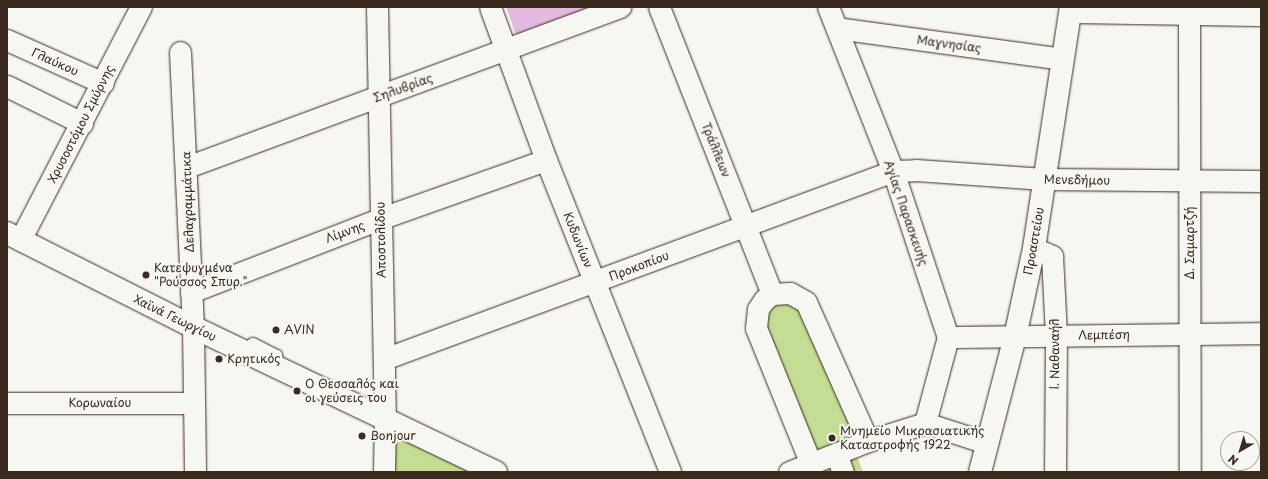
<!DOCTYPE html>
<meta charset="utf-8">
<style>
body{margin:0}
#map{position:relative;width:1268px;height:479px;overflow:hidden;background:#f6f6f2;font-family:"Playpen Sans",sans-serif}
div>[style]{position:absolute}
.green>*{inset:0;background:#c4dd93}
.building>*{inset:0;background:#e2bae2}
.roads{filter:drop-shadow(0 0 1px #3b2a1e) drop-shadow(0 0 1px #3b2a1e)}
.lane>*{height:10px;margin:-5px;padding:0 5px;transform-origin:5px;border-radius:5px;background:#f6f6f2}
.street>*{height:21px;margin:-10.5px;padding:0 10.5px;transform-origin:10.5px;border-radius:10.5px;background:#f6f6f2}
.secondary>*{height:22px;margin:-11px;padding:0 11px;transform-origin:11px;border-radius:11px;background:#f6f6f2}
.dots>*{width:11px;height:11px;translate:-50% -50%;box-sizing:border-box;border:2px solid #f6f6f2;border-radius:50%}
span{translate:-50% -50%;white-space:nowrap;text-align:center;line-height:1.15;-webkit-text-stroke:4px #f6f6f2;paint-order:stroke}
.street-label{font-size:12px;color:#3b2a1e}
.poi-label{font-size:12px;color:#3b2a1e}
.left{translate:0 -50%;text-align:left}
.frame{position:absolute;inset:0;border:8px solid #3b2a1e;pointer-events:none}
.north{position:absolute;left:1220px;top:431px;width:40px;height:40px;box-sizing:border-box;background:#f6f6f2;border:1px solid #aba49d;border-radius:50%;rotate:218deg;font-size:11px;font-weight:700;line-height:16px;text-align:center;color:#3b2a1e}
.north::after{content:'';display:block;margin:auto;width:14px;height:18px;background:#3b2a1e;clip-path:polygon(50% 0,100% 100%,50% 72%,0 100%)}
</style>
<div id="map">
<div class="green">
<i style="clip-path:polygon(790px 293px,868px 441px,853px 447px,863px 472px,823px 472px,819px 461px,758px 309px)"></i>
<i style="clip-path:polygon(385px 419px,496px 472px,384px 472px)"></i>
</div>
<div class="building">
<i style="clip-path:polygon(506px 7px,593px 7px,516px 35px)"></i>
</div>
<div class="roads">
<div class="lane">
<i style="left:247px;top:347px;width:7px;rotate:-34deg"></i>
<i style="left:253px;top:343px;width:27px;rotate:27deg"></i>
<i style="left:277px;top:355px;width:10px;rotate:79deg"></i>
</div>
<div class="street">
<i style="left:377px;top:7px;width:412px;rotate:88.9deg"></i>
<i style="left:385px;top:419px;width:53px;rotate:91.1deg"></i>
<i style="left:490px;top:7px;width:163px;rotate:69.9deg"></i>
<i style="left:546px;top:160px;width:336px;rotate:68.3deg"></i>
<i style="left:659px;top:7px;width:308px;rotate:68.5deg"></i>
<i style="left:828px;top:7px;width:176px;rotate:68.4deg"></i>
<i style="left:893px;top:171px;width:175px;rotate:71.7deg"></i>
<i style="left:948px;top:337px;width:89px;rotate:105deg"></i>
<i style="left:1070px;top:12px;width:191px;rotate:0.9deg"></i>
<i style="left:1189px;top:14px;width:458px;rotate:89.9deg"></i>
<i style="left:837px;top:28px;width:227px;rotate:7.8deg"></i>
<i style="left:7px;top:40px;width:105px;rotate:24.1deg"></i>
<i style="left:180px;top:52px;width:275px;rotate:87.3deg"></i>
<i style="left:193px;top:327px;width:145px;rotate:89.2deg"></i>
<i style="left:7px;top:86px;width:84px;rotate:26.3deg"></i>
<i style="left:187px;top:167px;width:462px;rotate:-20.3deg"></i>
<i style="left:20px;top:240px;width:263px;rotate:-62.6deg"></i>
<i style="left:1034px;top:248px;width:20px;rotate:24deg"></i>
<i style="left:1052px;top:256px;width:80px;rotate:87.1deg"></i>
<i style="left:1056px;top:336px;width:136px;rotate:90.4deg"></i>
<i style="left:191px;top:292px;width:202px;rotate:-21.2deg"></i>
<i style="left:379px;top:219px;width:177px;rotate:-19.5deg"></i>
<i style="left:948px;top:337px;width:313px;rotate:-0.7deg"></i>
<i style="left:384px;top:359px;width:543px;rotate:-20.27deg"></i>
<i style="left:893px;top:171px;width:23px;rotate:-2deg"></i>
<i style="left:916px;top:170px;width:128px;rotate:4deg"></i>
<i style="left:1044px;top:179px;width:217px;rotate:0.5deg"></i>
<i style="left:7px;top:403px;width:187px"></i>
<i style="left:836px;top:454px;width:19px;rotate:69deg"></i>
<i style="left:811px;top:464px;width:147px;rotate:-112deg"></i>
<i style="left:756px;top:328px;width:19px;rotate:-84deg"></i>
<i style="left:758px;top:309px;width:11px;rotate:-56deg"></i>
<i style="left:764px;top:300px;width:10px;rotate:-37deg"></i>
<i style="left:772px;top:294px;width:18px;rotate:-3deg"></i>
<i style="left:790px;top:293px;width:18px;rotate:29deg"></i>
<i style="left:806px;top:302px;width:152px;rotate:66deg"></i>
<i style="left:789px;top:472px;width:85px;rotate:-21.4deg"></i>
<i style="left:868px;top:441px;width:60px;rotate:-17.5deg"></i>
<i style="left:925px;top:423px;width:65px;rotate:17.9deg"></i>
</div>
<div class="secondary">
<i style="left:7px;top:233px;width:208px;rotate:26.8deg"></i>
<i style="left:193px;top:327px;width:336px;rotate:25.6deg"></i>
<i style="left:980px;top:472px;width:139px;rotate:-75.5deg"></i>
<i style="left:1015px;top:337px;width:91px;rotate:-77.9deg"></i>
<i style="left:1034px;top:248px;width:244px;rotate:-81.3deg"></i>
</div>
</div>
<div class="dots">
<i style="left:146px;top:275px;background:#3b2a1e"></i>
<i style="left:276px;top:330px;background:#3b2a1e"></i>
<i style="left:219px;top:359px;background:#3b2a1e"></i>
<i style="left:297px;top:391px;background:#3b2a1e"></i>
<i style="left:362px;top:436px;background:#3b2a1e"></i>
<i style="left:832px;top:438px;background:#3b2a1e"></i>
</div>
<div class="street-label">
<span style="left:949px;top:44px;rotate:8deg">Μαγνησίας</span>
<span style="left:55px;top:62px;rotate:24deg">Γλαύκου</span>
<span style="left:403px;top:88px;rotate:-20deg">Σηλυβρίας</span>
<span style="left:81px;top:124px;rotate:-63deg">Χρυσοστόμου Σμύρνης</span>
<span style="left:716px;top:150px;rotate:68deg">Τράλλεων</span>
<span style="left:1077px;top:180px;rotate:1deg">Μενεδήμου</span>
<span style="left:188px;top:202px;rotate:-92deg">Δελαγραμμάτικα</span>
<span style="left:906px;top:213px;rotate:71deg">Αγίας Παρασκευής</span>
<span style="left:345px;top:232px;rotate:-21deg">Λίμνης</span>
<span style="left:381px;top:240px;rotate:-91deg">Αποστολίδου</span>
<span style="left:578px;top:240px;rotate:68deg">Κυδωνίων</span>
<span style="left:1034px;top:241px;rotate:-80deg">Προαστείου</span>
<span style="left:1190px;top:243px;rotate:-90deg">Δ. Σαμαρτζή</span>
<span style="left:639px;top:266px;rotate:-21deg">Προκοπίου</span>
<span style="left:175px;top:318px;rotate:26deg">Χαϊνά Γεωργίου</span>
<span style="left:1104px;top:335px;rotate:-1deg">Λεμπέση</span>
<span style="left:1055px;top:354px;rotate:-90deg">Ι. Ναθαναήλ</span>
<span style="left:100px;top:403px">Κορωναίου</span>
</div>
<div class="poi-label">
<span class="left" style="left:154px;top:275px">Κατεψυγμένα<br>"Ρούσσος Σπυρ."</span>
<span class="left" style="left:284px;top:330px">AVIN</span>
<span class="left" style="left:227px;top:359px">Κρητικός</span>
<span class="left" style="left:305px;top:391px">Ο Θεσσαλός και<br>οι γεύσεις του</span>
<span class="left" style="left:840px;top:438px">Μνημείο Μικρασιατικής<br>Καταστροφής 1922</span>
<span class="left" style="left:370px;top:436px">Bonjour</span>
</div>
<div class="frame"></div>
<div class="north">N</div>
</div>
